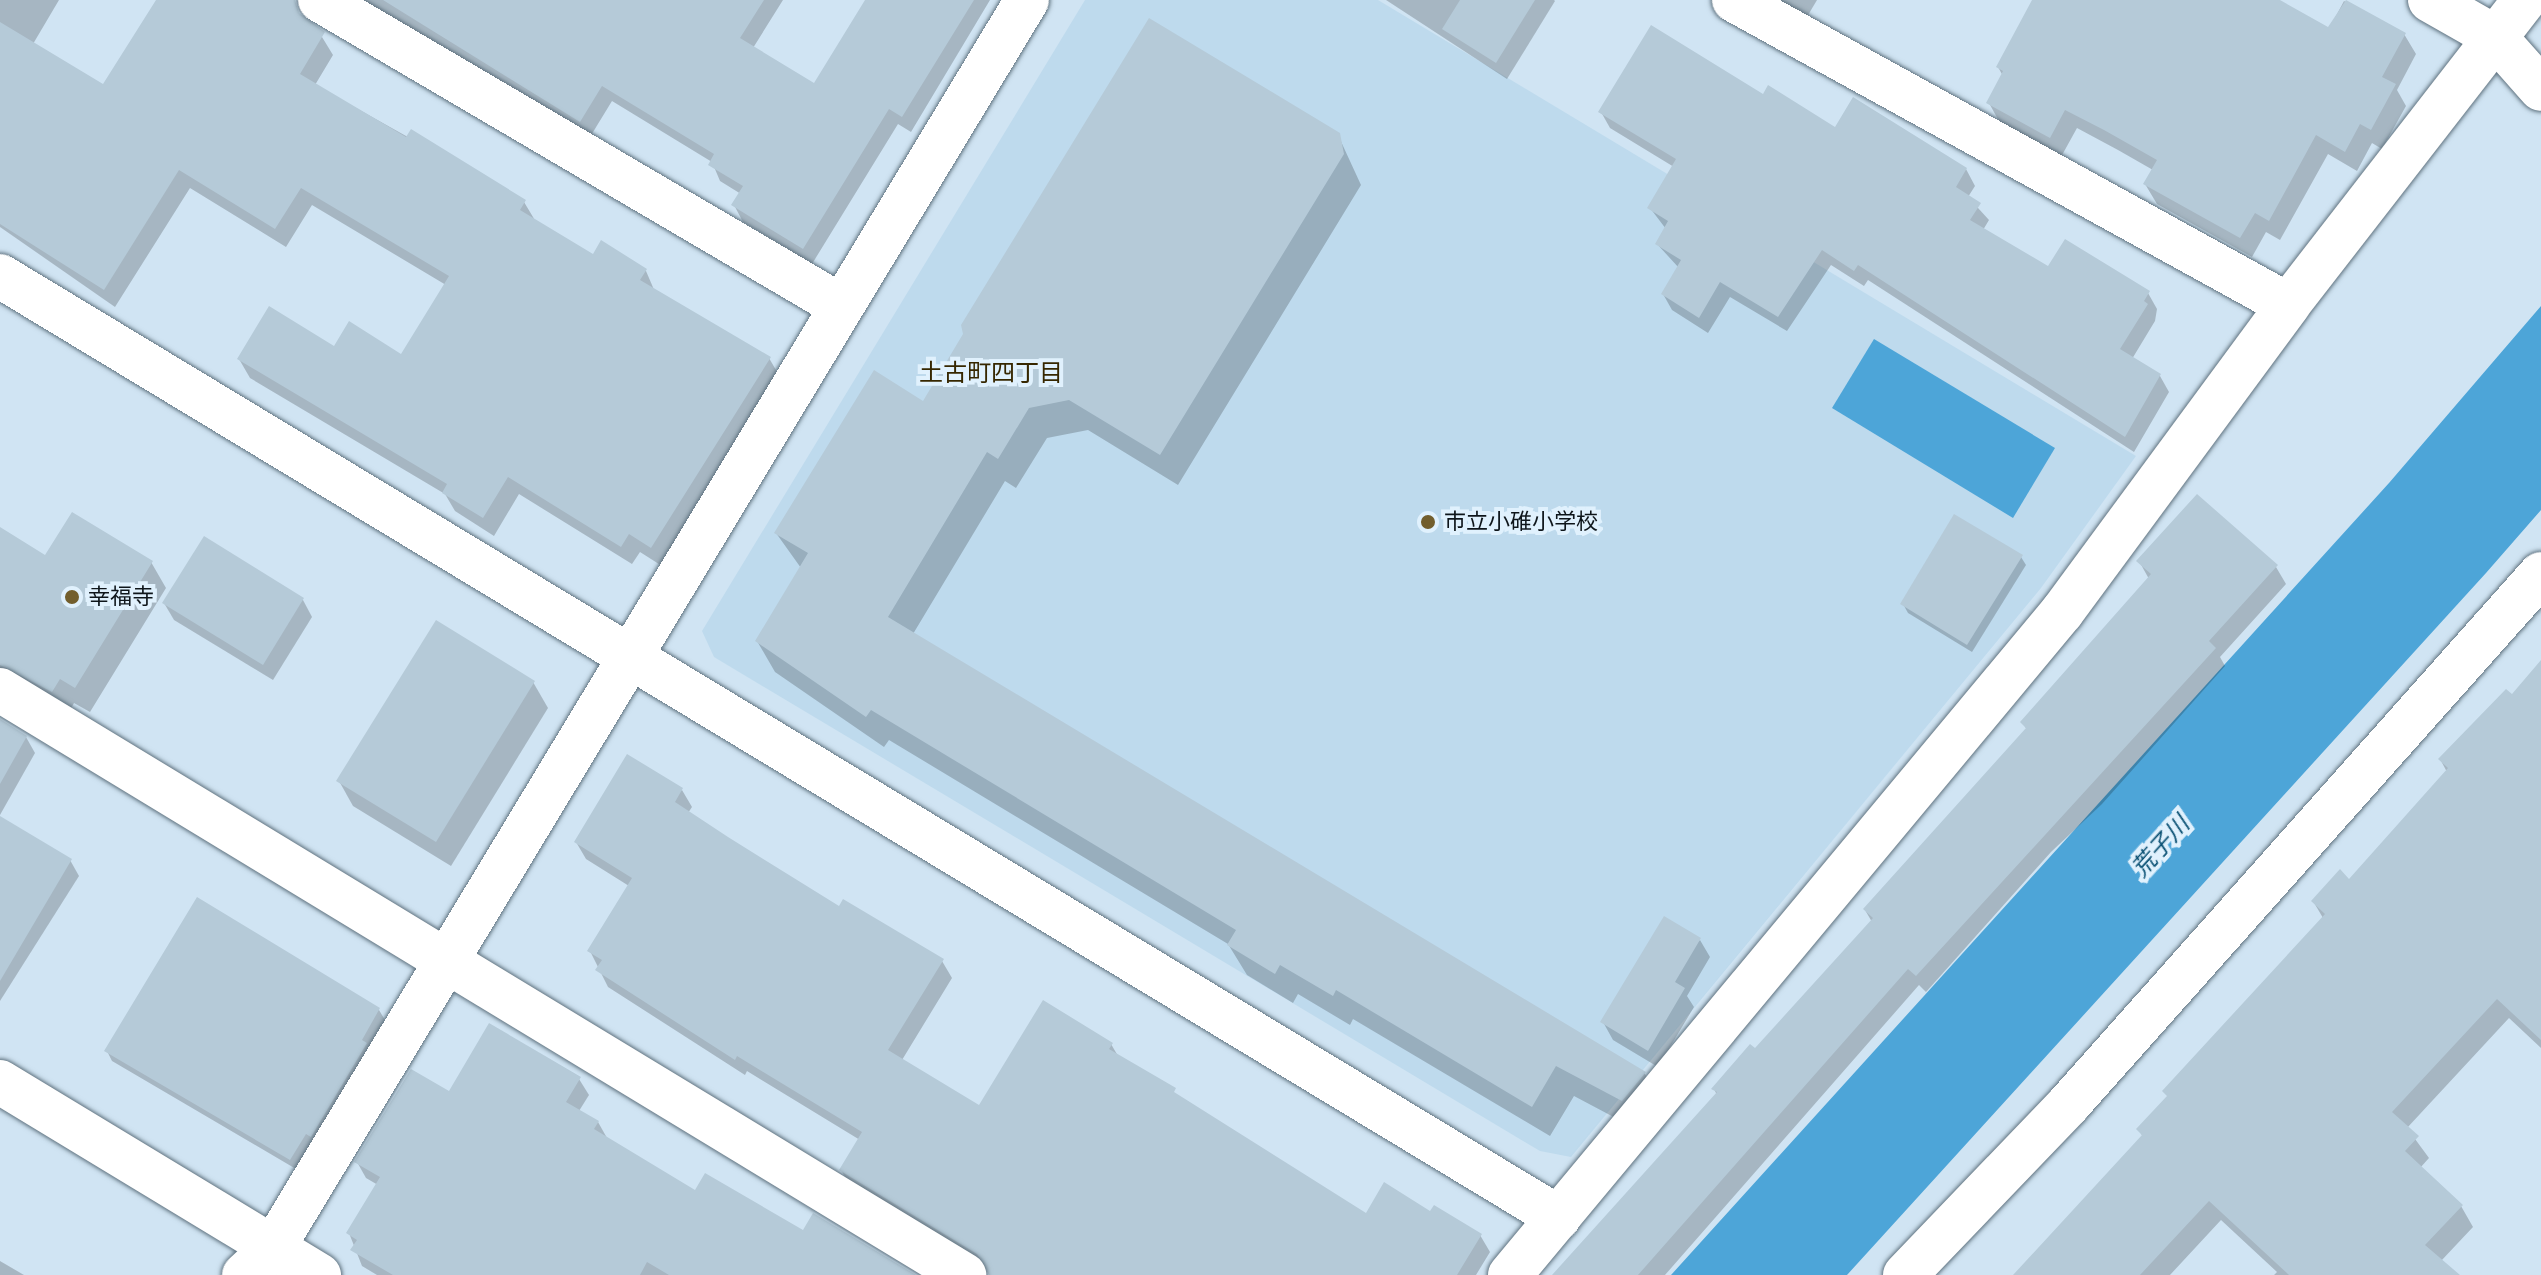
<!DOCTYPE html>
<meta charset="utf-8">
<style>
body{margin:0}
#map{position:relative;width:2541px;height:1275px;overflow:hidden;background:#d0e4f3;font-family:"Roboto Condensed","Noto Sans JP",sans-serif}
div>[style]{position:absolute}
.built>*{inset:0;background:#bedaed}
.water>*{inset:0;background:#4da5d8}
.shadow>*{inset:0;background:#0003}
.building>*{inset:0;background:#b5cad8}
.roads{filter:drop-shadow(0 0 2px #5f727f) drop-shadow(0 0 2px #5f727f)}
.street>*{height:44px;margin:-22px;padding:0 22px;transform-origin:22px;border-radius:22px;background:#fff}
.secondary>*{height:44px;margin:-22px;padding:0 22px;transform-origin:22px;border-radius:22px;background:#fff}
.dots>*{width:22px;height:22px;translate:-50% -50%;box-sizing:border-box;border:4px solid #e0f1fd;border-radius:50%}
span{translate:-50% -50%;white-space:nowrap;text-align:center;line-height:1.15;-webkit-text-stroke:8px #e0f1fd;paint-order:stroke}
.poi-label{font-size:22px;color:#0e151a}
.left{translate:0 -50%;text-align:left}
.neighbourhood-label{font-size:24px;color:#362700}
.water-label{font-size:24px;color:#084f72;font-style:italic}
</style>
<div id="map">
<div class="built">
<i style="clip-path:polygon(1085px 0,1378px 0,2136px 456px,2041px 588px,1571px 1157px,1540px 1151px,714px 657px,702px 631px)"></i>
</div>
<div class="water">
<i style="clip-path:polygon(2541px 306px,2541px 510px,2486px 573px,1847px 1275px,1671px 1275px,2389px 483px)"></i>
<i style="clip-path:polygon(1874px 339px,2055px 448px,2013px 518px,1832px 408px)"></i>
</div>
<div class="shadow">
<i style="clip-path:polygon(0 0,59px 0,33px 44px,104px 87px,157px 0,263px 0,322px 37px,333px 55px,315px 85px,524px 202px,536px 222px,593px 257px,646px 271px,655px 292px,769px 358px,780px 377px,662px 566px,640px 552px,632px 564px,519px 494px,494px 536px,455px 511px,445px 494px,250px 378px,239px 359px,334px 349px,402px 356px,446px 285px,312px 205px,286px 247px,190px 188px,115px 307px,0 227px)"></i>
<i style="clip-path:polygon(360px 0,783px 0,753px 48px,815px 86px,884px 0,990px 0,911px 132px,898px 124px,812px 264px,743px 222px,734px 205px,741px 194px,720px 181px,712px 162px,612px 101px,590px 137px)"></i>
<i style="clip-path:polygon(1386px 0,1554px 0,1555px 1px,1507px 79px)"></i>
<i style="clip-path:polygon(1765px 0,1817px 0,1804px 22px)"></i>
<i style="clip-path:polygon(2035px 0,2276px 0,2329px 29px,2344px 1px,2404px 34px,2416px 54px,2397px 90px,2406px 106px,2382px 149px,2372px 143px,2357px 171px,2328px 154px,2280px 240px,2266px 232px,2252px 257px,2157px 204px,2145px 184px,2153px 170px,2118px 150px,2077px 128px,2061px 157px,2000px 123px,1989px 103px,2003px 76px,1998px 67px)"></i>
<i style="clip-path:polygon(1764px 96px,1835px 130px,1966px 169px,1975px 186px,1968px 197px,1989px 220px,1983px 230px,2049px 269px,2148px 293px,2157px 309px,2155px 321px,2132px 359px,2160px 376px,2169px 392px,2134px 452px,1868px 280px,1864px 286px,1831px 265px,1787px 331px,1730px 297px,1708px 333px,1672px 310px,1663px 294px,1679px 268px,1657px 244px,1666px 229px,1650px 208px,1674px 167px,1610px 128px,1601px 112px)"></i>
<i style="clip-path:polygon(1338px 135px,1361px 185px,1178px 485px,1088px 430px,1047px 438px,1016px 488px,1005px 481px,913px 634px,1645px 1074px,1662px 1104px,1640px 1131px,1574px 1096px,1550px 1136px,1353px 1019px,1350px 1025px,1298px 994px,1293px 1003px,1247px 975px,1228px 944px,889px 740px,884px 747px,775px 672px,757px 641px,801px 568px,776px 533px,924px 404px)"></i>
<i style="clip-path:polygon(0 529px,46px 557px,151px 562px,166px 588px,90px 712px,74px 703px,67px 716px,0 676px)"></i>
<i style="clip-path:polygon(2021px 557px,2026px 565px,1972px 652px,1908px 613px,1903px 604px)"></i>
<i style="clip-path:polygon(2139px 561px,2276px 567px,2286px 584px,2220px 657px,2225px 666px,2102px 804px,2051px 852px,1926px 992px,1919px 985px,1665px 1275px,1554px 1275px,1717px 1095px,1714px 1089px,1755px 1051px,1872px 922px,1865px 910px,2027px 730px,2023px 723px,2149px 579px)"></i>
<i style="clip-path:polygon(303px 600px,312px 617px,273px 680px,174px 620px,164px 603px)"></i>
<i style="clip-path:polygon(533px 682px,548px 708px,451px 866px,353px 806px,339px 781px)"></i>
<i style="clip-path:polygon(2541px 688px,2541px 1048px,2509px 1018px,2407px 1128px,2429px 1158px,2420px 1168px,2461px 1206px,2473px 1227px,2441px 1261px,2448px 1275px,2274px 1275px,2277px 1272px,2221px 1220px,2170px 1275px,2016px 1275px,2143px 1137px,2139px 1130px,2323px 918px,2313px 901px,2349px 882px,2447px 772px,2440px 759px,2512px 697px)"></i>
<i style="clip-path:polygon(0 720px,26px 737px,35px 753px,0 815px)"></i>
<i style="clip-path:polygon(682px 790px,692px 807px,688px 813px,840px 909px,942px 961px,952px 978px,902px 1060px,980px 1107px,1111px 1044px,1118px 1056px,1179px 1097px,1366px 1216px,1431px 1214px,1480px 1235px,1490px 1252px,1476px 1275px,1007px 1275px,988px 1263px,985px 1268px,851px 1187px,841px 1170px,860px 1140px,747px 1071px,745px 1075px,608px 987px,590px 951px,629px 886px,586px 859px,576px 842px)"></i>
<i style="clip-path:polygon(0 818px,70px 860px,79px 876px,0 1001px)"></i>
<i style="clip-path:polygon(1700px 940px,1710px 957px,1687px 996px,1694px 1007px,1658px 1067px,1613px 1040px,1603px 1022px)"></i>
<i style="clip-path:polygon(379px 1010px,385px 1020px,368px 1048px,372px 1055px,296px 1169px,112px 1061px,107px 1051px)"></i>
<i style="clip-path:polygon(579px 1079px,589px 1095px,579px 1111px,598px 1122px,607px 1138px,696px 1192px,912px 1275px,377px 1275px,362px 1266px,349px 1233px,378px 1185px,366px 1178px,357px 1162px,449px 1093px)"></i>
<i style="clip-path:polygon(0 1261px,24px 1275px,0 1275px)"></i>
</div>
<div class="building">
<i style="clip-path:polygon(156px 0,295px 0,299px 13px,325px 32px,300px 74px,406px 137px,411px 129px,526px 200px,520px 210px,593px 254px,601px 240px,647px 269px,640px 280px,771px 357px,651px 548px,629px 534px,621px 547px,508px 477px,483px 518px,442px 493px,447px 484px,237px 359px,269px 306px,334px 346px,349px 321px,401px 354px,449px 276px,301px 188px,275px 229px,179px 170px,104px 290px,0 224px,0 22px,103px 84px)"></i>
<i style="clip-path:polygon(383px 0,764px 0,740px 38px,814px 83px,865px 0,974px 0,902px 117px,889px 109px,803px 249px,731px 205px,743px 186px,708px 165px,714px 154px,602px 86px,580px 122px)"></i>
<i style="clip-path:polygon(1460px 0,1535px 0,1496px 63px,1442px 29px)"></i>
<i style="clip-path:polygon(2032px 0,2280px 0,2328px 27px,2346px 0,2406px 33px,2382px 77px,2396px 84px,2371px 130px,2360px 124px,2345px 152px,2316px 135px,2269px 221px,2255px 213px,2240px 238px,2143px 184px,2157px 160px,2104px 130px,2065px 110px,2050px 138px,1986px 103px,2003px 71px,1996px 67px)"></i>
<i style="clip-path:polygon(1149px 18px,1340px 133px,1344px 154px,1160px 455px,1069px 400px,1029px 408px,998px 459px,987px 452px,888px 617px,1646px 1072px,1622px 1101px,1556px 1066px,1532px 1107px,1336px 990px,1333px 996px,1280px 965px,1275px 974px,1227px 945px,1236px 930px,871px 710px,866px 717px,755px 641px,808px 553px,774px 533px,874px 370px,923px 401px,963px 334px,961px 325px)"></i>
<i style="clip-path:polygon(1651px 25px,1763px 94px,1768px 85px,1835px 127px,1853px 97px,1967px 168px,1956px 187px,1981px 203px,1970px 220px,2048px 266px,2065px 239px,2150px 291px,2144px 301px,2148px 304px,2120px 349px,2161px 374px,2125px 437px,1858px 265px,1854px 271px,1822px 250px,1778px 317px,1720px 282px,1699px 318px,1661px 294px,1681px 260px,1655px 244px,1668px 221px,1647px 208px,1676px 159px,1598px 112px)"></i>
<i style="clip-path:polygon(2197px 494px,2278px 565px,2209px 641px,2216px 648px,1916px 976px,1908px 969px,1638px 1275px,1552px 1275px,1717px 1092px,1711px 1089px,1750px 1044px,1755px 1048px,1873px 918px,1863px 909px,2026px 728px,2020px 722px,2151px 574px,2136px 561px)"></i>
<i style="clip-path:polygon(72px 512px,153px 561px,75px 688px,60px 679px,52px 692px,0 665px,0 527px,45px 555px)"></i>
<i style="clip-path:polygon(1954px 514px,2023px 555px,1967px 645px,1900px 604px)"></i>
<i style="clip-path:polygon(204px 536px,304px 598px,263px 665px,162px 603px)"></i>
<i style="clip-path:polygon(436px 620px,535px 681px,436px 842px,336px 781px)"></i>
<i style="clip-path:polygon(2541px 660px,2541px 1040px,2497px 999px,2392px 1112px,2419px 1136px,2405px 1151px,2463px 1205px,2425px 1245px,2460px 1275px,2289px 1275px,2209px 1201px,2140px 1275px,2013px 1275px,2142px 1135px,2136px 1129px,2167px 1096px,2162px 1091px,2325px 914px,2311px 901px,2340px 869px,2349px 879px,2448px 768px,2438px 759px,2506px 689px,2512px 694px)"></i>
<i style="clip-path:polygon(0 719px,27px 736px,0 784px)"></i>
<i style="clip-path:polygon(627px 754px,683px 788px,675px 802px,728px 837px,839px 906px,843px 899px,944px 959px,888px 1050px,979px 1105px,1043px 1000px,1113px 1043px,1109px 1049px,1176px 1088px,1174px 1092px,1366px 1213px,1384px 1182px,1430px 1211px,1434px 1205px,1482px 1234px,1457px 1275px,989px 1275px,977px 1254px,839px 1170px,862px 1132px,737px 1056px,735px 1060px,595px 970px,602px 960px,587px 951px,632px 878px,574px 842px)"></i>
<i style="clip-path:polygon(0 816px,72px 859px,0 981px)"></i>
<i style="clip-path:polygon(197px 897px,380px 1008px,362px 1040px,367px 1043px,311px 1137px,306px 1134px,290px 1160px,104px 1051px)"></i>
<i style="clip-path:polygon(1664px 916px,1701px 938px,1675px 982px,1685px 988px,1648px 1051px,1600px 1022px)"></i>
<i style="clip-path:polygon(489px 1023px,581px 1077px,566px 1102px,599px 1121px,594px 1129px,695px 1190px,705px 1173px,803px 1230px,813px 1213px,916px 1275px,669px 1275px,647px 1262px,640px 1275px,393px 1275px,350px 1250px,357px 1240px,346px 1233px,380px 1177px,354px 1162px,411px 1069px,449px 1091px)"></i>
</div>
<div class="roads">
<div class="street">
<i style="left:320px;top:0;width:604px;rotate:30.43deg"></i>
<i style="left:1734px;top:0;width:632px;rotate:28.83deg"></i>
<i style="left:2430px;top:0;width:75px;rotate:29.6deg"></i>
<i style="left:2495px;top:37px;width:69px;rotate:48.5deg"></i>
<i style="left:0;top:690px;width:1128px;rotate:31.25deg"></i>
<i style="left:0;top:1082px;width:373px;rotate:31.2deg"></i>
<i style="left:1510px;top:1275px;width:863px;rotate:-50.22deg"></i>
<i style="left:2062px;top:612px;width:381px;rotate:-53.6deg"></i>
<i style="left:2288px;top:305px;width:386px;rotate:-52.2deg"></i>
<i style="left:1905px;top:1275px;width:236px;rotate:-46.2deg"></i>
<i style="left:2068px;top:1105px;width:711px;rotate:-48.31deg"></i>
</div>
<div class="secondary">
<i style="left:0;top:276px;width:1821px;rotate:31.14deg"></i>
<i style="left:244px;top:1275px;width:40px;rotate:-43deg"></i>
<i style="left:273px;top:1248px;width:1458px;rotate:-58.86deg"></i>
</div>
</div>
<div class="dots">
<i style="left:1428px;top:522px;background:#725e2d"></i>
<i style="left:72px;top:597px;background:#725e2d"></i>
</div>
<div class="poi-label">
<span class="left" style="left:1444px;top:522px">市立小碓小学校</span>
<span class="left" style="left:88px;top:597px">幸福寺</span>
</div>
<div class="neighbourhood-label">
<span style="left:991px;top:374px">土古町四丁目</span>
</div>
<div class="water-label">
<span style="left:2161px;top:847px;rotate:-48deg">荒子川</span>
</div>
</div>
